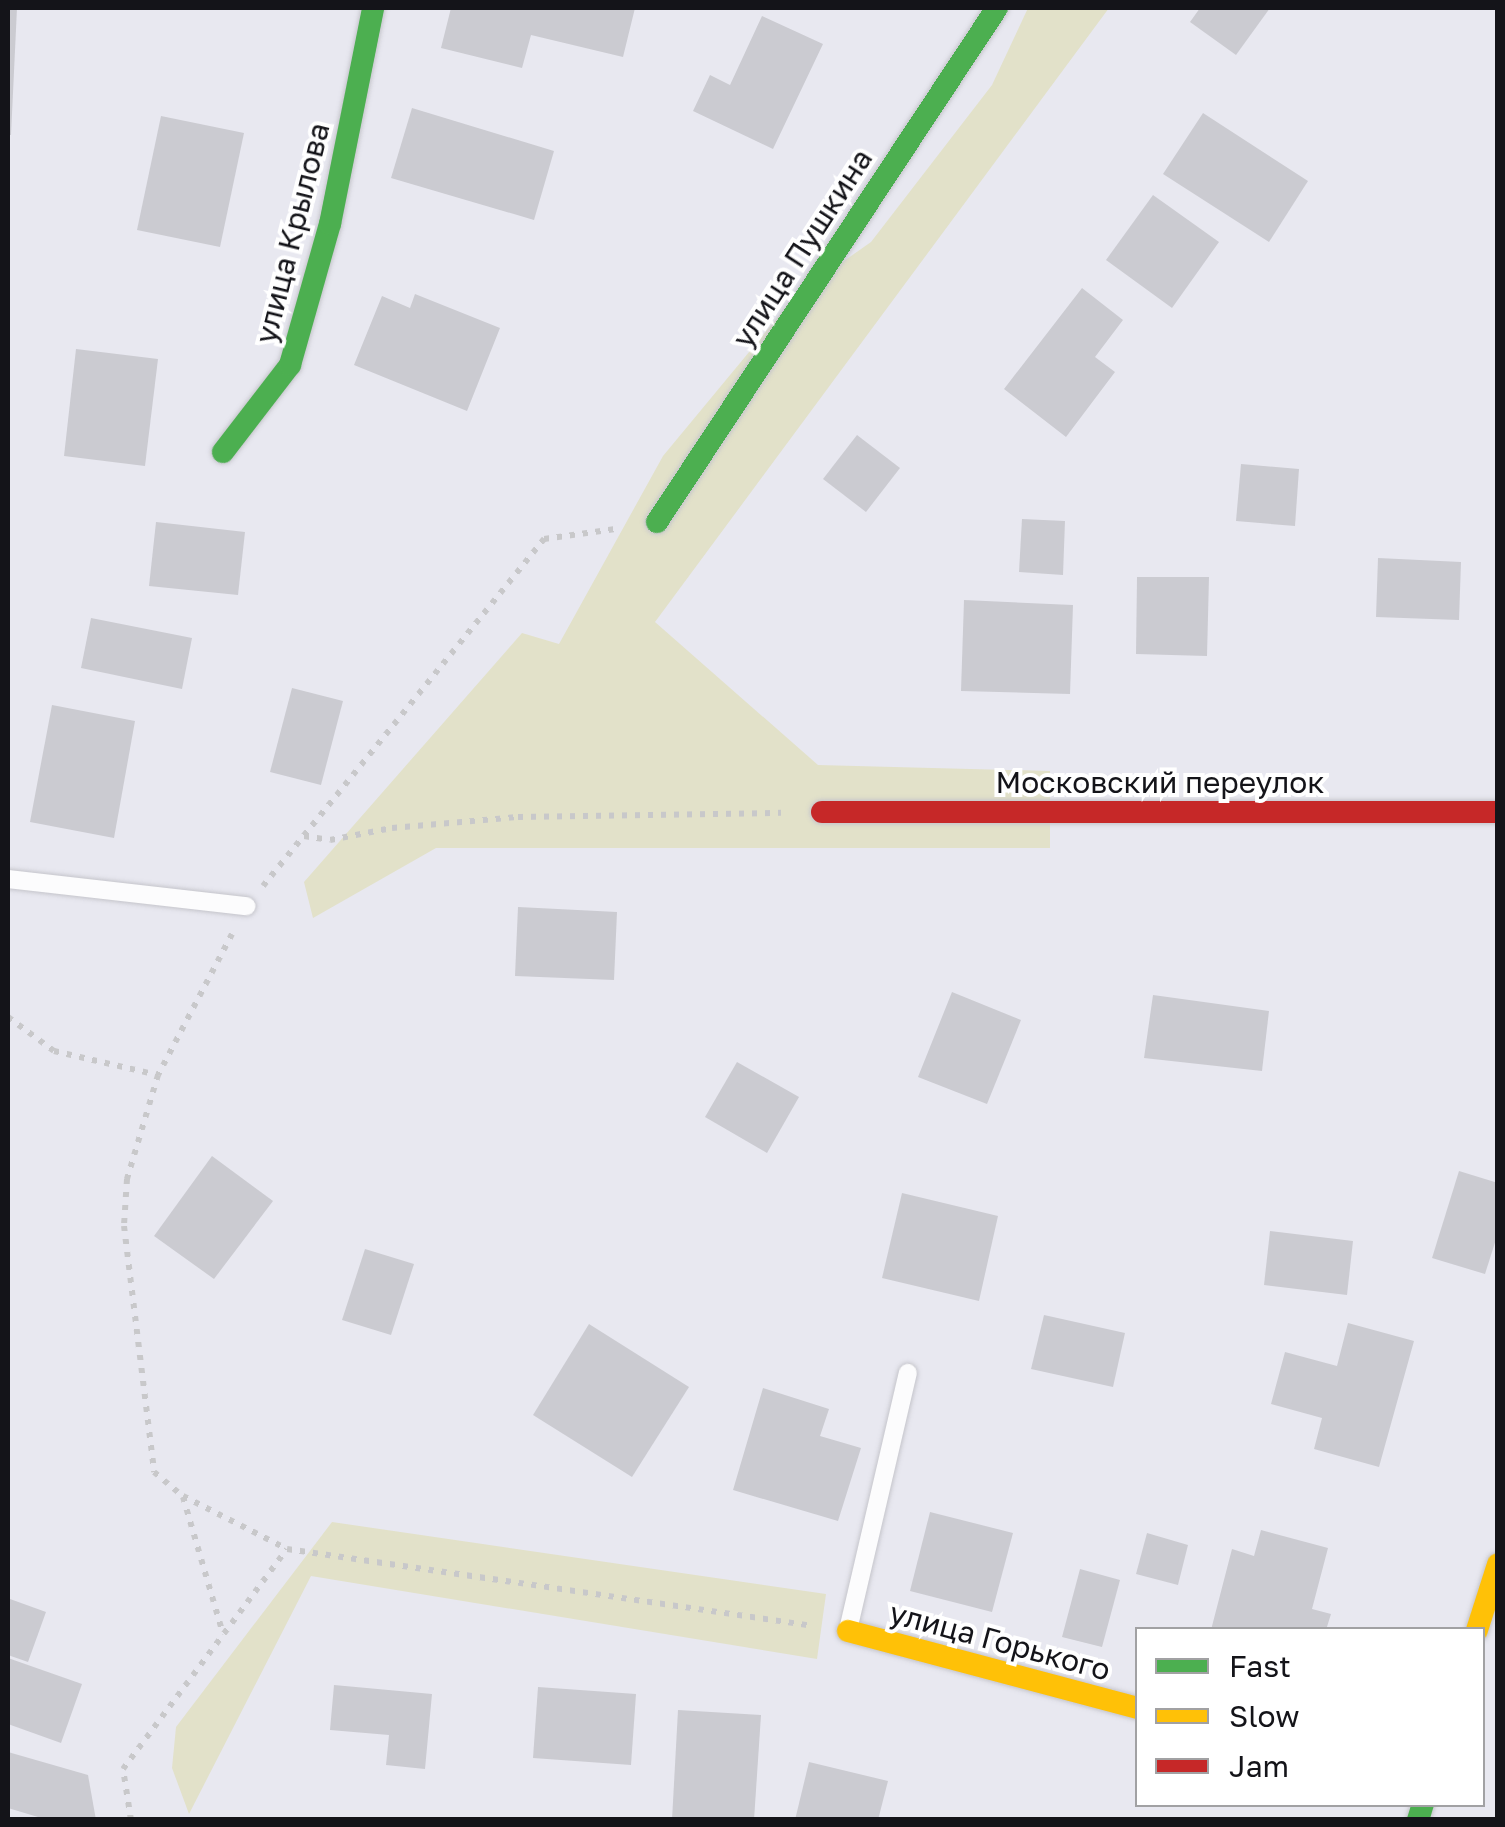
<!DOCTYPE html>
<meta charset="utf-8">
<style>
body{margin:0}
#map{position:relative;width:1505px;height:1827px;overflow:hidden;background:#e8e8f0;font-family:"Golos Text",sans-serif}
div>[style]{position:absolute}
.green>*{inset:0;background:#e2e1c9}
.building>*{inset:0;background:#cbcbd1}
.path>*{height:6px;margin-top:-3px;transform-origin:0;background:repeating-linear-gradient(90deg,#c8c8ca 0 5px,transparent 0 13px)}
.roads{filter:drop-shadow(0 0 2px #c5c5cb) drop-shadow(0 0 2px #c5c5cb)}
.lane>*{height:18px;margin:-9px;padding:0 9px;transform-origin:9px;border-radius:9px;background:#fcfcfd}
.fast>*{height:22px;margin:-11px;padding:0 11px;transform-origin:11px;border-radius:11px;background:#4caf50}
.slow>*{height:22px;margin:-11px;padding:0 11px;transform-origin:11px;border-radius:11px;background:#ffc107}
.jam>*{height:22px;margin:-11px;padding:0 11px;transform-origin:11px;border-radius:11px;background:#c62828}
span{translate:-50% -50%;white-space:nowrap;text-align:center;line-height:1.15;-webkit-text-stroke:8px #fff;paint-order:stroke}
.street-label{font-size:30px;color:#141419}
.frame{position:absolute;inset:0;border:10px solid #141419;pointer-events:none}
.legend{position:absolute;left:1135px;top:1627px;width:350px;height:180px;box-sizing:border-box;background:#fff;border:2px solid #a1a1a3;margin:0;padding:12px 18px;list-style:none;font-size:30px;color:#141419}
.legend li{display:flex;align-items:center;gap:20px;height:50px}
.legend b{width:50px;border:2px solid #a1a1a3}
</style>
<div id="map">
<div class="green">
<i style="clip-path:polygon(1028px 8px,1109px 8px,655px 622px,818px 765px,1050px 771px,1050px 848px,436px 848px,313px 918px,304px 882px,522px 633px,559px 644px,663px 456px,797px 294px,871px 242px,992px 85px)"></i>
<i style="clip-path:polygon(332px 1522px,826px 1594px,817px 1659px,311px 1576px,189px 1814px,172px 1768px,176px 1727px)"></i>
</div>
<div class="building">
<i style="clip-path:polygon(8px 8px,17px 8px,11px 135px,8px 135px)"></i>
<i style="clip-path:polygon(451px 8px,635px 8px,623px 57px,531px 35px,522px 68px,441px 48px)"></i>
<i style="clip-path:polygon(1200px 8px,1270px 8px,1236px 55px,1190px 22px)"></i>
<i style="clip-path:polygon(762px 16px,823px 44px,773px 149px,693px 111px,710px 75px,730px 85px)"></i>
<i style="clip-path:polygon(412px 108px,554px 151px,534px 220px,391px 178px)"></i>
<i style="clip-path:polygon(1203px 113px,1308px 181px,1269px 242px,1163px 174px)"></i>
<i style="clip-path:polygon(161px 116px,244px 133px,220px 247px,137px 230px)"></i>
<i style="clip-path:polygon(1153px 195px,1219px 242px,1172px 308px,1106px 260px)"></i>
<i style="clip-path:polygon(1082px 288px,1123px 320px,1095px 357px,1115px 372px,1066px 437px,1004px 389px)"></i>
<i style="clip-path:polygon(415px 294px,500px 328px,467px 411px,354px 365px,382px 296px,410px 308px)"></i>
<i style="clip-path:polygon(76px 349px,158px 359px,145px 466px,64px 456px)"></i>
<i style="clip-path:polygon(857px 435px,900px 468px,866px 512px,823px 479px)"></i>
<i style="clip-path:polygon(1241px 464px,1299px 469px,1295px 526px,1236px 521px)"></i>
<i style="clip-path:polygon(1022px 519px,1065px 521px,1063px 575px,1019px 572px)"></i>
<i style="clip-path:polygon(156px 522px,245px 532px,238px 595px,149px 586px)"></i>
<i style="clip-path:polygon(1378px 558px,1461px 562px,1459px 620px,1376px 617px)"></i>
<i style="clip-path:polygon(1137px 577px,1209px 577px,1207px 656px,1136px 654px)"></i>
<i style="clip-path:polygon(964px 600px,1073px 605px,1070px 694px,961px 691px)"></i>
<i style="clip-path:polygon(91px 618px,192px 638px,182px 689px,81px 668px)"></i>
<i style="clip-path:polygon(292px 688px,343px 701px,321px 785px,270px 772px)"></i>
<i style="clip-path:polygon(52px 705px,135px 721px,114px 838px,30px 822px)"></i>
<i style="clip-path:polygon(518px 907px,617px 912px,614px 980px,515px 976px)"></i>
<i style="clip-path:polygon(952px 992px,1021px 1020px,987px 1104px,918px 1077px)"></i>
<i style="clip-path:polygon(1153px 995px,1269px 1011px,1262px 1071px,1144px 1058px)"></i>
<i style="clip-path:polygon(737px 1062px,799px 1097px,767px 1153px,705px 1117px)"></i>
<i style="clip-path:polygon(212px 1156px,273px 1201px,214px 1279px,154px 1236px)"></i>
<i style="clip-path:polygon(1459px 1171px,1498px 1183px,1498px 1233px,1485px 1274px,1432px 1258px)"></i>
<i style="clip-path:polygon(902px 1193px,998px 1216px,979px 1301px,882px 1278px)"></i>
<i style="clip-path:polygon(1270px 1231px,1353px 1241px,1347px 1295px,1264px 1285px)"></i>
<i style="clip-path:polygon(365px 1249px,414px 1264px,391px 1335px,342px 1320px)"></i>
<i style="clip-path:polygon(1044px 1315px,1125px 1333px,1113px 1387px,1031px 1369px)"></i>
<i style="clip-path:polygon(1348px 1323px,1414px 1341px,1379px 1467px,1314px 1449px,1322px 1418px,1271px 1404px,1285px 1352px,1337px 1366px)"></i>
<i style="clip-path:polygon(589px 1324px,689px 1387px,632px 1477px,533px 1415px)"></i>
<i style="clip-path:polygon(763px 1388px,829px 1409px,820px 1436px,861px 1448px,838px 1521px,733px 1490px)"></i>
<i style="clip-path:polygon(930px 1512px,1013px 1533px,992px 1612px,910px 1591px)"></i>
<i style="clip-path:polygon(1261px 1530px,1328px 1548px,1312px 1609px,1331px 1614px,1326px 1630px,1211px 1630px,1232px 1549px,1254px 1556px)"></i>
<i style="clip-path:polygon(1147px 1533px,1188px 1545px,1178px 1585px,1136px 1574px)"></i>
<i style="clip-path:polygon(1080px 1569px,1120px 1580px,1102px 1647px,1062px 1637px)"></i>
<i style="clip-path:polygon(10px 1599px,46px 1612px,28px 1662px,8px 1655px)"></i>
<i style="clip-path:polygon(8px 1658px,82px 1684px,61px 1743px,8px 1724px)"></i>
<i style="clip-path:polygon(334px 1685px,432px 1694px,425px 1769px,386px 1765px,389px 1735px,330px 1730px)"></i>
<i style="clip-path:polygon(538px 1687px,636px 1694px,631px 1765px,533px 1758px)"></i>
<i style="clip-path:polygon(678px 1710px,761px 1715px,754px 1820px,672px 1820px)"></i>
<i style="clip-path:polygon(8px 1752px,88px 1775px,96px 1820px,48px 1820px,8px 1808px)"></i>
<i style="clip-path:polygon(809px 1762px,888px 1781px,878px 1820px,795px 1820px)"></i>
</div>
<div class="path">
<i style="left:304px;top:836px;width:26px;rotate:9deg"></i>
<i style="left:330px;top:840px;width:63px;rotate:-11deg"></i>
<i style="left:392px;top:828px;width:126px;rotate:-5deg"></i>
<i style="left:518px;top:817px;width:263px;rotate:-0.9deg"></i>
<i style="left:263px;top:886px;width:447px;rotate:-51deg"></i>
<i style="left:544px;top:539px;width:72px;rotate:-8deg"></i>
<i style="left:232px;top:934px;width:159px;rotate:117.7deg"></i>
<i style="left:158px;top:1075px;width:109px;rotate:106.6deg"></i>
<i style="left:127px;top:1179px;width:47px;rotate:93.7deg"></i>
<i style="left:124px;top:1226px;width:248px;rotate:83deg"></i>
<i style="left:154px;top:1472px;width:38px;rotate:40deg"></i>
<i style="left:183px;top:1496px;width:117px;rotate:27deg"></i>
<i style="left:287px;top:1549px;width:526px;rotate:8.32deg"></i>
<i style="left:8px;top:1017px;width:57px;rotate:36.5deg"></i>
<i style="left:54px;top:1051px;width:107px;rotate:13deg"></i>
<i style="left:183px;top:1497px;width:143px;rotate:73.7deg"></i>
<i style="left:131px;top:1820px;width:52px;rotate:-98.9deg"></i>
<i style="left:123px;top:1769px;width:274px;rotate:-53.3deg"></i>
</div>
<div class="roads">
<div class="lane">
<i style="left:8px;top:879px;width:240px;rotate:6.5deg"></i>
<i style="left:848px;top:1630px;width:264px;rotate:-76.9deg"></i>
</div>
<div class="fast">
<i style="left:223px;top:452px;width:110px;rotate:-52.4deg"></i>
<i style="left:290px;top:365px;width:147px;rotate:-74.2deg"></i>
<i style="left:330px;top:224px;width:220px;rotate:-78.7deg"></i>
<i style="left:657px;top:522px;width:616px;rotate:-56.52deg"></i>
<i style="left:1418px;top:1820px;width:17px;rotate:-73deg"></i>
</div>
<div class="slow">
<i style="left:1477px;top:1630px;width:69px;rotate:-72.3deg"></i>
<i style="left:848px;top:1631px;width:300px;rotate:14.9deg"></i>
</div>
<div class="jam">
<i style="left:822px;top:812px;width:676px"></i>
</div>
</div>
<div class="street-label">
<span style="left:292px;top:233px;rotate:-76deg">улица Крылова</span>
<span style="left:802px;top:248px;rotate:-57deg">улица Пушкина</span>
<span style="left:1160px;top:782px">Московский переулок</span>
<span style="left:1000px;top:1641px;rotate:15deg">улица Горького</span>
</div>
<div class="frame"></div>
<ul class="legend">
<li><b style="height:12px;background:#4caf50"></b>Fast</li>
<li><b style="height:12px;background:#ffc107"></b>Slow</li>
<li><b style="height:12px;background:#c62828"></b>Jam</li>
</ul>
</div>
